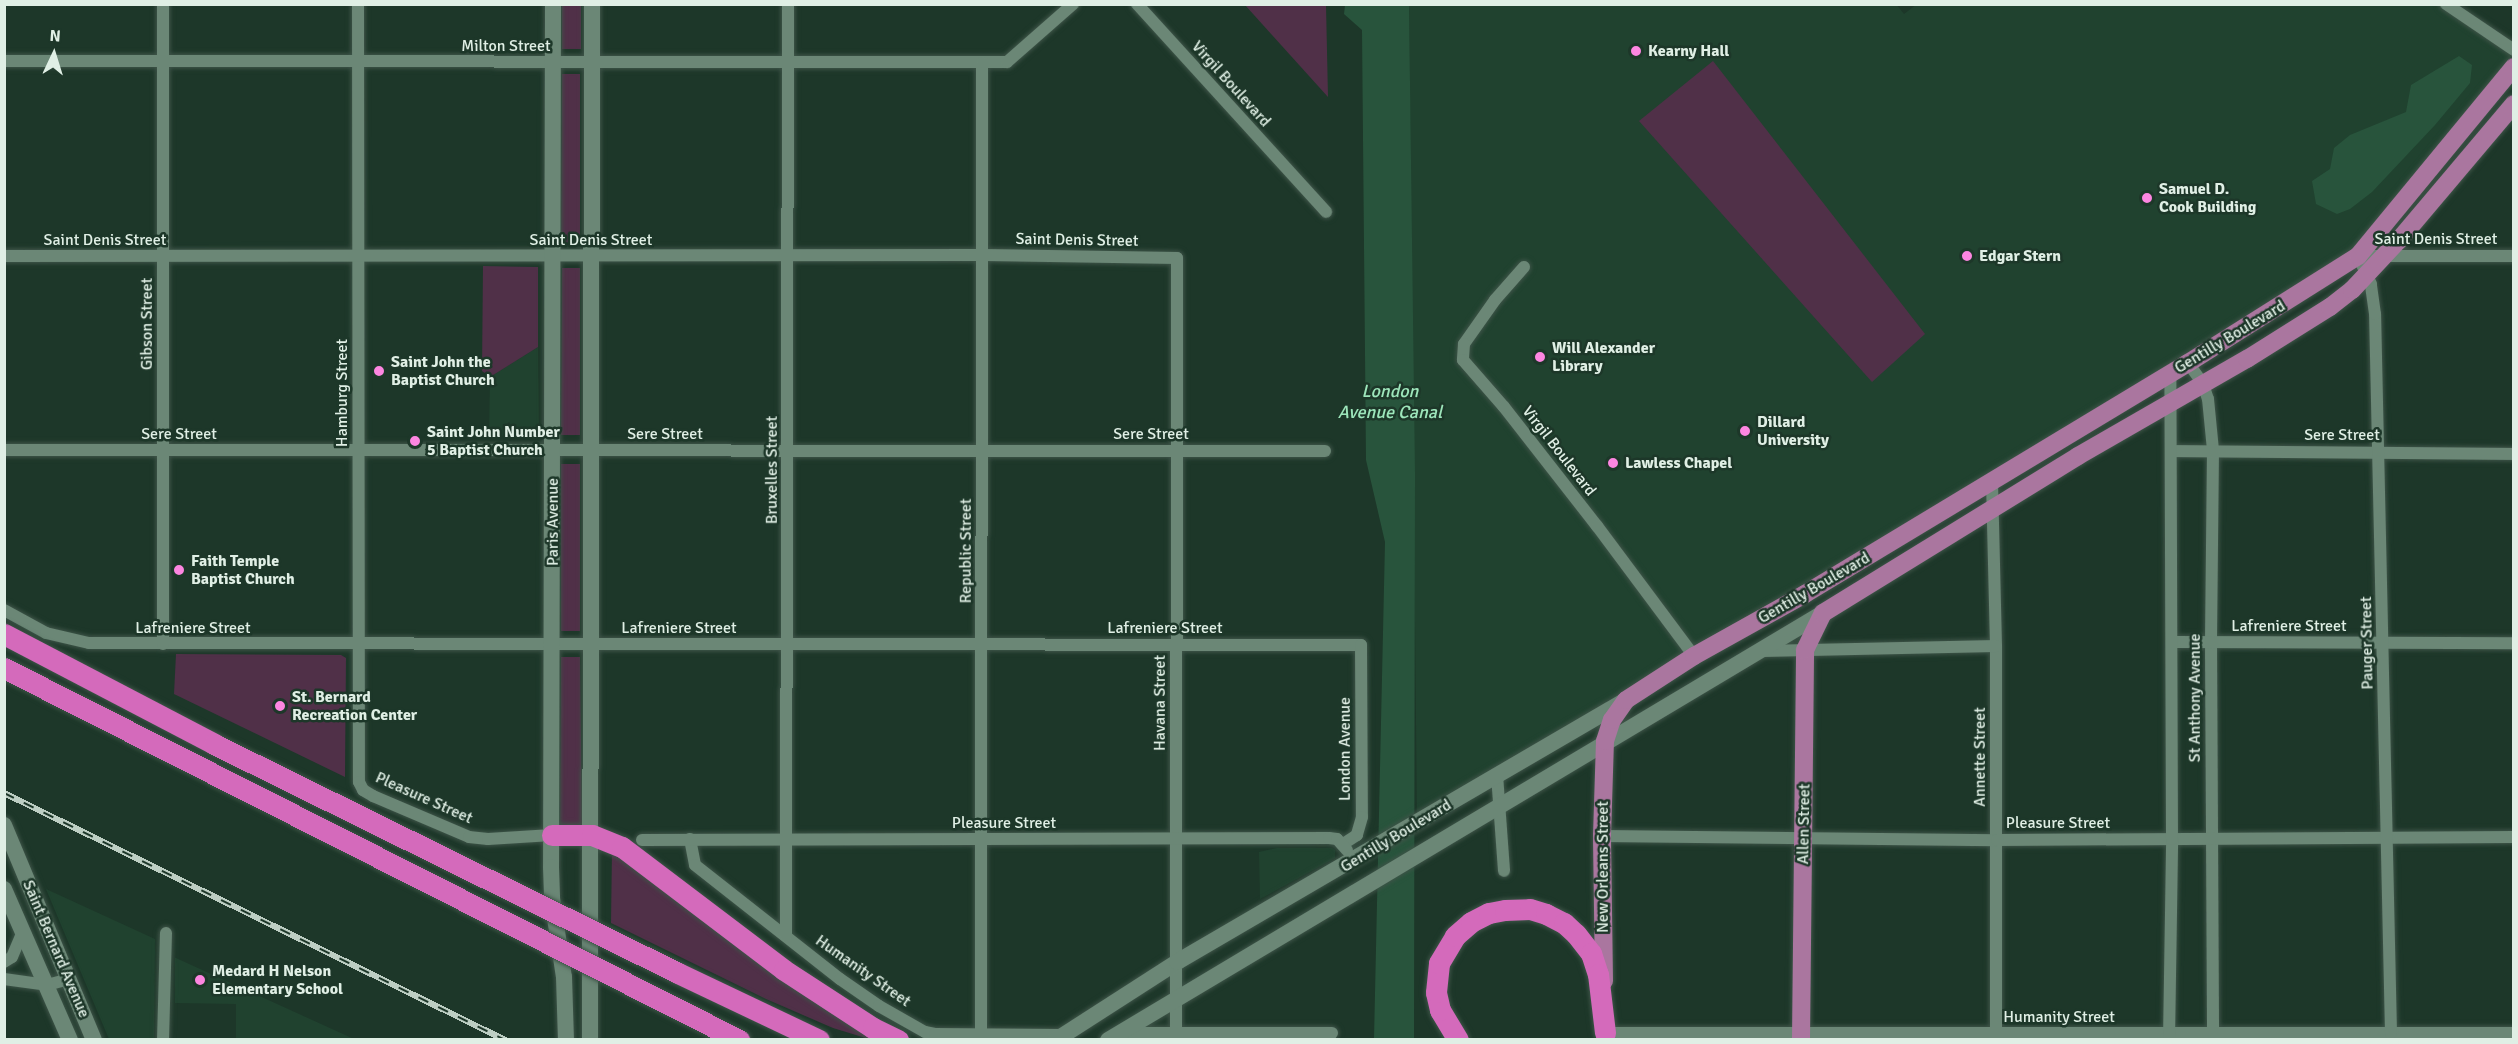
<!DOCTYPE html>
<style>
body{margin:0}
#map{position:relative;width:2518px;height:1044px;overflow:hidden;background:#1d3729;font-family:Signika,sans-serif}
div>[style]{position:absolute}
.built>*{inset:0;background:#20422f}
.green>*{inset:0;background:#503048}
.water>*{inset:0;background:#28543c}
.roads{filter:drop-shadow(0 0 2px #3e5448) drop-shadow(0 0 2px #3e5448)}
.street>*{height:12px;margin:-6px;padding:0 6px;transform-origin:6px;border-radius:6px;background:#6b8776}
.secondary>*{height:16px;margin:-8px;padding:0 8px;transform-origin:8px;border-radius:8px;background:#6b8776}
.primary>*{height:18px;margin:-9px;padding:0 9px;transform-origin:9px;border-radius:9px;background:#aa769f}
.highway>*{height:21px;margin:-10.5px;padding:0 10.5px;transform-origin:10.5px;border-radius:10.5px;background:#d46abb}
.rail>*{height:6px;margin-top:-3px;transform-origin:0;background:repeating-linear-gradient(90deg,#1d3729 0 11px,#bdcec3 0 22px);box-sizing:border-box;border-block:2px solid #bdcec3}
.bridges{filter:drop-shadow(0 0 2px #3e5448) drop-shadow(0 0 2px #3e5448)}
.highway-bridge>*{height:21px;margin:-10.5px;padding:0 10.5px;transform-origin:10.5px;border-radius:10.5px;background:#d46abb}
.dots>*{width:16px;height:16px;translate:-50% -50%;box-sizing:border-box;border:3px solid #1d3729;border-radius:50%}
span{translate:-50% -50%;white-space:nowrap;text-align:center;line-height:1.15;-webkit-text-stroke:5px #1d3729;paint-order:stroke}
.street-label{font-size:16px;color:#e0efe5}
.poi-label{font-size:16px;color:#e0efe5;font-weight:700}
.left{translate:0 -50%;text-align:left}
.water-label{font-size:18px;color:#9de6bb;font-style:italic}
.frame{position:absolute;inset:0;border:6px solid #e0efe5;pointer-events:none}
.north{position:absolute;left:24px;top:24px;width:60px;height:60px;-webkit-text-stroke:4px #1d3729;paint-order:stroke;rotate:4deg;font-size:16px;font-weight:700;line-height:24px;text-align:center;color:#e0efe5}
.north::after{content:'';display:block;margin:auto;width:21px;height:27px;background:#e0efe5;clip-path:polygon(50% 0,100% 100%,50% 72%,0 100%)}
</style>
<div id="map">
<div class="built">
<i style="clip-path:polygon(1896px 4px,1904px 14px,1917px 4px,2446px 5px,2513px 50px,2513px 67px,2358px 256px,1417px 824px,1409px 5px)"></i>
<i style="clip-path:polygon(538px 347px,539px 438px,489px 438px,490px 377px)"></i>
<i style="clip-path:polygon(1332px 848px,1335px 850px,1335px 858px,1260px 899px,1259px 852px,1277px 848px)"></i>
<i style="clip-path:polygon(46px 889px,155px 939px,154px 1039px,109px 1039px)"></i>
<i style="clip-path:polygon(175px 958px,176px 958px,354px 1039px,236px 1039px,236px 1004px,175px 1003px)"></i>
</div>
<div class="green">
<i style="clip-path:polygon(562px 5px,581px 5px,581px 49px,562px 49px)"></i>
<i style="clip-path:polygon(1245px 5px,1326px 5px,1328px 97px)"></i>
<i style="clip-path:polygon(1713px 61px,1925px 334px,1872px 382px,1639px 121px)"></i>
<i style="clip-path:polygon(562px 74px,580px 74px,580px 243px,561px 242px)"></i>
<i style="clip-path:polygon(483px 266px,538px 267px,538px 347px,490px 377px,482px 371px)"></i>
<i style="clip-path:polygon(562px 268px,580px 268px,580px 435px,561px 435px)"></i>
<i style="clip-path:polygon(561px 464px,580px 464px,580px 631px,561px 631px)"></i>
<i style="clip-path:polygon(176px 654px,341px 655px,346px 658px,345px 777px,174px 694px)"></i>
<i style="clip-path:polygon(561px 657px,580px 657px,582px 826px,560px 826px)"></i>
<i style="clip-path:polygon(612px 850px,871px 1035px,869px 1039px,833px 1028px,766px 999px,611px 923px)"></i>
</div>
<div class="water">
<i style="clip-path:polygon(1345px 5px,1409px 5px,1415px 474px,1414px 1039px,1374px 1039px,1385px 542px,1366px 460px,1362px 30px,1344px 14px)"></i>
<i style="clip-path:polygon(2459px 56px,2472px 65px,2470px 83px,2435px 125px,2372px 192px,2350px 209px,2337px 214px,2316px 204px,2312px 181px,2330px 169px,2334px 148px,2350px 135px,2406px 112px,2411px 85px)"></i>
</div>
<div class="roads">
<div class="street">
<i style="left:358px;top:4px;width:778px;rotate:89.93deg"></i>
<i style="left:359px;top:782px;width:9px;rotate:63deg"></i>
<i style="left:363px;top:790px;width:12px;rotate:31deg"></i>
<i style="left:373px;top:796px;width:104px;rotate:23.1deg"></i>
<i style="left:469px;top:837px;width:19px;rotate:6deg"></i>
<i style="left:488px;top:839px;width:64px;rotate:-3.6deg"></i>
<i style="left:1137px;top:4px;width:281px;rotate:47.7deg"></i>
<i style="left:2446px;top:4px;width:82px;rotate:34.1deg"></i>
<i style="left:4px;top:61px;width:1003px;rotate:0.06deg"></i>
<i style="left:1007px;top:62px;width:88px;rotate:-41.3deg"></i>
<i style="left:4px;top:256px;width:979px;rotate:-0.06deg"></i>
<i style="left:983px;top:255px;width:194px;rotate:0.9deg"></i>
<i style="left:1177px;top:258px;width:782px;rotate:90.07deg"></i>
<i style="left:1524px;top:267px;width:44px;rotate:131.3deg"></i>
<i style="left:1495px;top:300px;width:54px;rotate:125.2deg"></i>
<i style="left:1464px;top:344px;width:16px;rotate:94deg"></i>
<i style="left:1463px;top:360px;width:62px;rotate:48.9deg"></i>
<i style="left:1504px;top:407px;width:151px;rotate:52deg"></i>
<i style="left:1597px;top:526px;width:162px;rotate:53.3deg"></i>
<i style="left:2188px;top:363px;width:26px;rotate:54deg"></i>
<i style="left:2203px;top:384px;width:16px;rotate:72deg"></i>
<i style="left:2208px;top:399px;width:51px;rotate:84.4deg"></i>
<i style="left:2213px;top:450px;width:192px;rotate:90.6deg"></i>
<i style="left:2211px;top:642px;width:398px;rotate:89.7deg"></i>
<i style="left:4px;top:450px;width:1321px;rotate:0.04deg"></i>
<i style="left:2171px;top:451px;width:343px;rotate:0.5deg"></i>
<i style="left:1992px;top:482px;width:164px;rotate:88.6deg"></i>
<i style="left:1996px;top:646px;width:387px;rotate:90deg"></i>
<i style="left:4px;top:610px;width:48px;rotate:28.7deg"></i>
<i style="left:46px;top:633px;width:44px;rotate:13.1deg"></i>
<i style="left:89px;top:643px;width:1272px;rotate:0.09deg"></i>
<i style="left:1361px;top:645px;width:172px;rotate:89.7deg"></i>
<i style="left:1362px;top:817px;width:19px;rotate:106deg"></i>
<i style="left:1357px;top:835px;width:17px;rotate:147deg"></i>
<i style="left:2172px;top:642px;width:342px;rotate:0.2deg"></i>
<i style="left:163px;top:644px;width:640px;rotate:-90deg"></i>
<i style="left:1762px;top:651px;width:234px;rotate:-1.2deg"></i>
<i style="left:1497px;top:775px;width:96px;rotate:85.8deg"></i>
<i style="left:1602px;top:836px;width:395px;rotate:0.6deg"></i>
<i style="left:1997px;top:840px;width:517px;rotate:-0.33deg"></i>
<i style="left:690px;top:839px;width:26px;rotate:79deg"></i>
<i style="left:695px;top:865px;width:184px;rotate:38.2deg"></i>
<i style="left:840px;top:979px;width:47px;rotate:34.7deg"></i>
<i style="left:879px;top:1006px;width:53px;rotate:29.5deg"></i>
<i style="left:925px;top:1032px;width:10px;rotate:11deg"></i>
<i style="left:935px;top:1034px;width:129px;rotate:0.4deg"></i>
<i style="left:642px;top:840px;width:687px;rotate:-0.17deg"></i>
<i style="left:1329px;top:838px;width:8px;rotate:7deg"></i>
<i style="left:1337px;top:839px;width:15px;rotate:48deg"></i>
<i style="left:786px;top:936px;width:932px;rotate:-89.88deg"></i>
<i style="left:4px;top:962px;width:9px;rotate:-32deg"></i>
<i style="left:12px;top:957px;width:28px;rotate:-67deg"></i>
<i style="left:4px;top:979px;width:43px;rotate:7.9deg"></i>
<i style="left:47px;top:985px;width:23px;rotate:-15deg"></i>
<i style="left:1122px;top:1033px;width:210px"></i>
<i style="left:1605px;top:1033px;width:909px"></i>
<i style="left:2391px;top:1033px;width:719px;rotate:-91.27deg"></i>
<i style="left:2375px;top:314px;width:30px;rotate:-98deg"></i>
<i style="left:2371px;top:284px;width:31px;rotate:-115deg"></i>
<i style="left:2358px;top:256px;width:156px"></i>
<i style="left:163px;top:1040px;width:107px;rotate:-88.4deg"></i>
<i style="left:981px;top:1040px;width:977px;rotate:-89.94deg"></i>
<i style="left:2169px;top:1040px;width:201px;rotate:-89.1deg"></i>
<i style="left:2172px;top:839px;width:465px;rotate:-90.2deg"></i>
</div>
<div class="secondary">
<i style="left:553px;top:4px;width:863px;rotate:90.13deg"></i>
<i style="left:551px;top:867px;width:31px;rotate:88deg"></i>
<i style="left:552px;top:898px;width:80px;rotate:81.4deg"></i>
<i style="left:564px;top:977px;width:63px;rotate:88.2deg"></i>
<i style="left:4px;top:825px;width:233px;rotate:67.3deg"></i>
<i style="left:4px;top:889px;width:165px;rotate:66.4deg"></i>
<i style="left:590px;top:1040px;width:1036px;rotate:-89.89deg"></i>
<i style="left:1056px;top:1040px;width:144px;rotate:-32.8deg"></i>
<i style="left:1177px;top:962px;width:520px;rotate:-30.26deg"></i>
<i style="left:1108px;top:1040px;width:833px;rotate:-30.85deg"></i>
</div>
<div class="primary">
<i style="left:1604px;top:981px;width:145px;rotate:-90.8deg"></i>
<i style="left:1602px;top:836px;width:95px;rotate:-88.2deg"></i>
<i style="left:1605px;top:741px;width:22px;rotate:-72deg"></i>
<i style="left:1612px;top:720px;width:24px;rotate:-55deg"></i>
<i style="left:1626px;top:700px;width:81px;rotate:-32.9deg"></i>
<i style="left:1694px;top:656px;width:127px;rotate:-29.2deg"></i>
<i style="left:1805px;top:594px;width:447px;rotate:-31.1deg"></i>
<i style="left:2188px;top:363px;width:201px;rotate:-32.2deg"></i>
<i style="left:2358px;top:256px;width:245px;rotate:-50.5deg"></i>
<i style="left:1801px;top:1040px;width:390px;rotate:-89.4deg"></i>
<i style="left:1805px;top:650px;width:41px;rotate:-64.1deg"></i>
<i style="left:1823px;top:613px;width:299px;rotate:-31.6deg"></i>
<i style="left:2078px;top:456px;width:195px;rotate:-29.9deg"></i>
<i style="left:2247px;top:359px;width:98px;rotate:-32.1deg"></i>
<i style="left:2330px;top:307px;width:28px;rotate:-38deg"></i>
<i style="left:2352px;top:290px;width:69px;rotate:-46.8deg"></i>
<i style="left:2399px;top:240px;width:178px;rotate:-49.8deg"></i>
</div>
<div class="highway">
<i style="left:552px;top:835px;width:40px"></i>
<i style="left:592px;top:835px;width:32px;rotate:22deg"></i>
<i style="left:622px;top:847px;width:203px;rotate:37.2deg"></i>
<i style="left:784px;top:970px;width:106px;rotate:33.1deg"></i>
<i style="left:873px;top:1028px;width:28px;rotate:26deg"></i>
<i style="left:1458px;top:1040px;width:35px;rotate:-121deg"></i>
<i style="left:1440px;top:1010px;width:18px;rotate:-103deg"></i>
<i style="left:1436px;top:992px;width:29px;rotate:-84deg"></i>
<i style="left:1439px;top:963px;width:31px;rotate:-59deg"></i>
<i style="left:1455px;top:936px;width:21px;rotate:-41deg"></i>
<i style="left:1471px;top:922px;width:20px;rotate:-27deg"></i>
<i style="left:1489px;top:913px;width:16px;rotate:-11deg"></i>
<i style="left:1505px;top:910px;width:25px;rotate:-2deg"></i>
<i style="left:1530px;top:909px;width:17px;rotate:17deg"></i>
<i style="left:1546px;top:914px;width:20px;rotate:27deg"></i>
<i style="left:1564px;top:923px;width:16px;rotate:43deg"></i>
<i style="left:1576px;top:934px;width:24px;rotate:52deg"></i>
<i style="left:1591px;top:953px;width:22px;rotate:72deg"></i>
<i style="left:1598px;top:974px;width:59px;rotate:83.2deg"></i>
</div>
</div>
<div class="rail">
<i style="left:4px;top:793px;width:559px;rotate:26.24deg"></i>
</div>
<div class="bridges">
<div class="highway-bridge">
<i style="left:4px;top:634px;width:237px;rotate:27.6deg"></i>
<i style="left:214px;top:744px;width:517px;rotate:26.27deg"></i>
<i style="left:678px;top:973px;width:156px;rotate:25.4deg"></i>
<i style="left:4px;top:668px;width:824px;rotate:26.84deg"></i>
</div>
</div>
<div class="dots">
<i style="left:1636px;top:51px;background:#fd86e1"></i>
<i style="left:2147px;top:198px;background:#fd86e1"></i>
<i style="left:1967px;top:256px;background:#fd86e1"></i>
<i style="left:1540px;top:357px;background:#fd86e1"></i>
<i style="left:379px;top:371px;background:#fd86e1"></i>
<i style="left:1745px;top:431px;background:#fd86e1"></i>
<i style="left:415px;top:441px;background:#fd86e1"></i>
<i style="left:1613px;top:463px;background:#fd86e1"></i>
<i style="left:179px;top:570px;background:#fd86e1"></i>
<i style="left:280px;top:706px;background:#fd86e1"></i>
<i style="left:200px;top:980px;background:#fd86e1"></i>
</div>
<div class="street-label">
<span style="left:506px;top:46px">Milton Street</span>
<span style="left:1231px;top:84px;rotate:48deg">Virgil Boulevard</span>
<span style="left:2436px;top:239px">Saint Denis Street</span>
<span style="left:105px;top:240px">Saint Denis Street</span>
<span style="left:591px;top:240px">Saint Denis Street</span>
<span style="left:1077px;top:240px;rotate:1deg">Saint Denis Street</span>
<span style="left:147px;top:324px;rotate:-90deg">Gibson Street</span>
<span style="left:2230px;top:337px;rotate:-31deg">Gentilly Boulevard</span>
<span style="left:342px;top:393px;rotate:-90deg">Hamburg Street</span>
<span style="left:179px;top:434px">Sere Street</span>
<span style="left:665px;top:434px">Sere Street</span>
<span style="left:1151px;top:434px">Sere Street</span>
<span style="left:2342px;top:435px">Sere Street</span>
<span style="left:1559px;top:451px;rotate:52deg">Virgil Boulevard</span>
<span style="left:772px;top:470px;rotate:-90deg">Bruxelles Street</span>
<span style="left:553px;top:522px;rotate:-90deg">Paris Avenue</span>
<span style="left:966px;top:551px;rotate:-90deg">Republic Street</span>
<span style="left:1814px;top:588px;rotate:-30deg">Gentilly Boulevard</span>
<span style="left:2289px;top:626px">Lafreniere Street</span>
<span style="left:193px;top:628px">Lafreniere Street</span>
<span style="left:679px;top:628px">Lafreniere Street</span>
<span style="left:1165px;top:628px">Lafreniere Street</span>
<span style="left:2367px;top:643px;rotate:-91deg">Pauger Street</span>
<span style="left:2195px;top:698px;rotate:-90deg">St Anthony Avenue</span>
<span style="left:1160px;top:703px;rotate:-90deg">Havana Street</span>
<span style="left:1345px;top:749px;rotate:-90deg">London Avenue</span>
<span style="left:1980px;top:757px;rotate:-90deg">Annette Street</span>
<span style="left:424px;top:798px;rotate:24deg">Pleasure Street</span>
<span style="left:1004px;top:823px">Pleasure Street</span>
<span style="left:2058px;top:823px">Pleasure Street</span>
<span style="left:1804px;top:824px;rotate:-89deg">Allen Street</span>
<span style="left:1396px;top:836px;rotate:-31deg">Gentilly Boulevard</span>
<span style="left:1603px;top:867px;rotate:-90deg">New Orleans Street</span>
<span style="left:56px;top:949px;rotate:67deg">Saint Bernard Avenue</span>
<span style="left:863px;top:971px;rotate:35deg">Humanity Street</span>
<span style="left:2059px;top:1017px">Humanity Street</span>
</div>
<div class="poi-label">
<span class="left" style="left:1648px;top:51px">Kearny Hall</span>
<span class="left" style="left:2159px;top:198px">Samuel D.<br>Cook Building</span>
<span class="left" style="left:1979px;top:256px">Edgar Stern</span>
<span class="left" style="left:1552px;top:357px">Will Alexander<br>Library</span>
<span class="left" style="left:391px;top:371px">Saint John the<br>Baptist Church</span>
<span class="left" style="left:1757px;top:431px">Dillard<br>University</span>
<span class="left" style="left:427px;top:441px">Saint John Number<br>5 Baptist Church</span>
<span class="left" style="left:1625px;top:463px">Lawless Chapel</span>
<span class="left" style="left:191px;top:570px">Faith Temple<br>Baptist Church</span>
<span class="left" style="left:292px;top:706px">St. Bernard<br>Recreation Center</span>
<span class="left" style="left:212px;top:980px">Medard H Nelson<br>Elementary School</span>
</div>
<div class="water-label">
<span style="left:1390px;top:402px">London<br>Avenue Canal</span>
</div>
<div class="frame"></div>
<div class="north">N</div>
</div>
